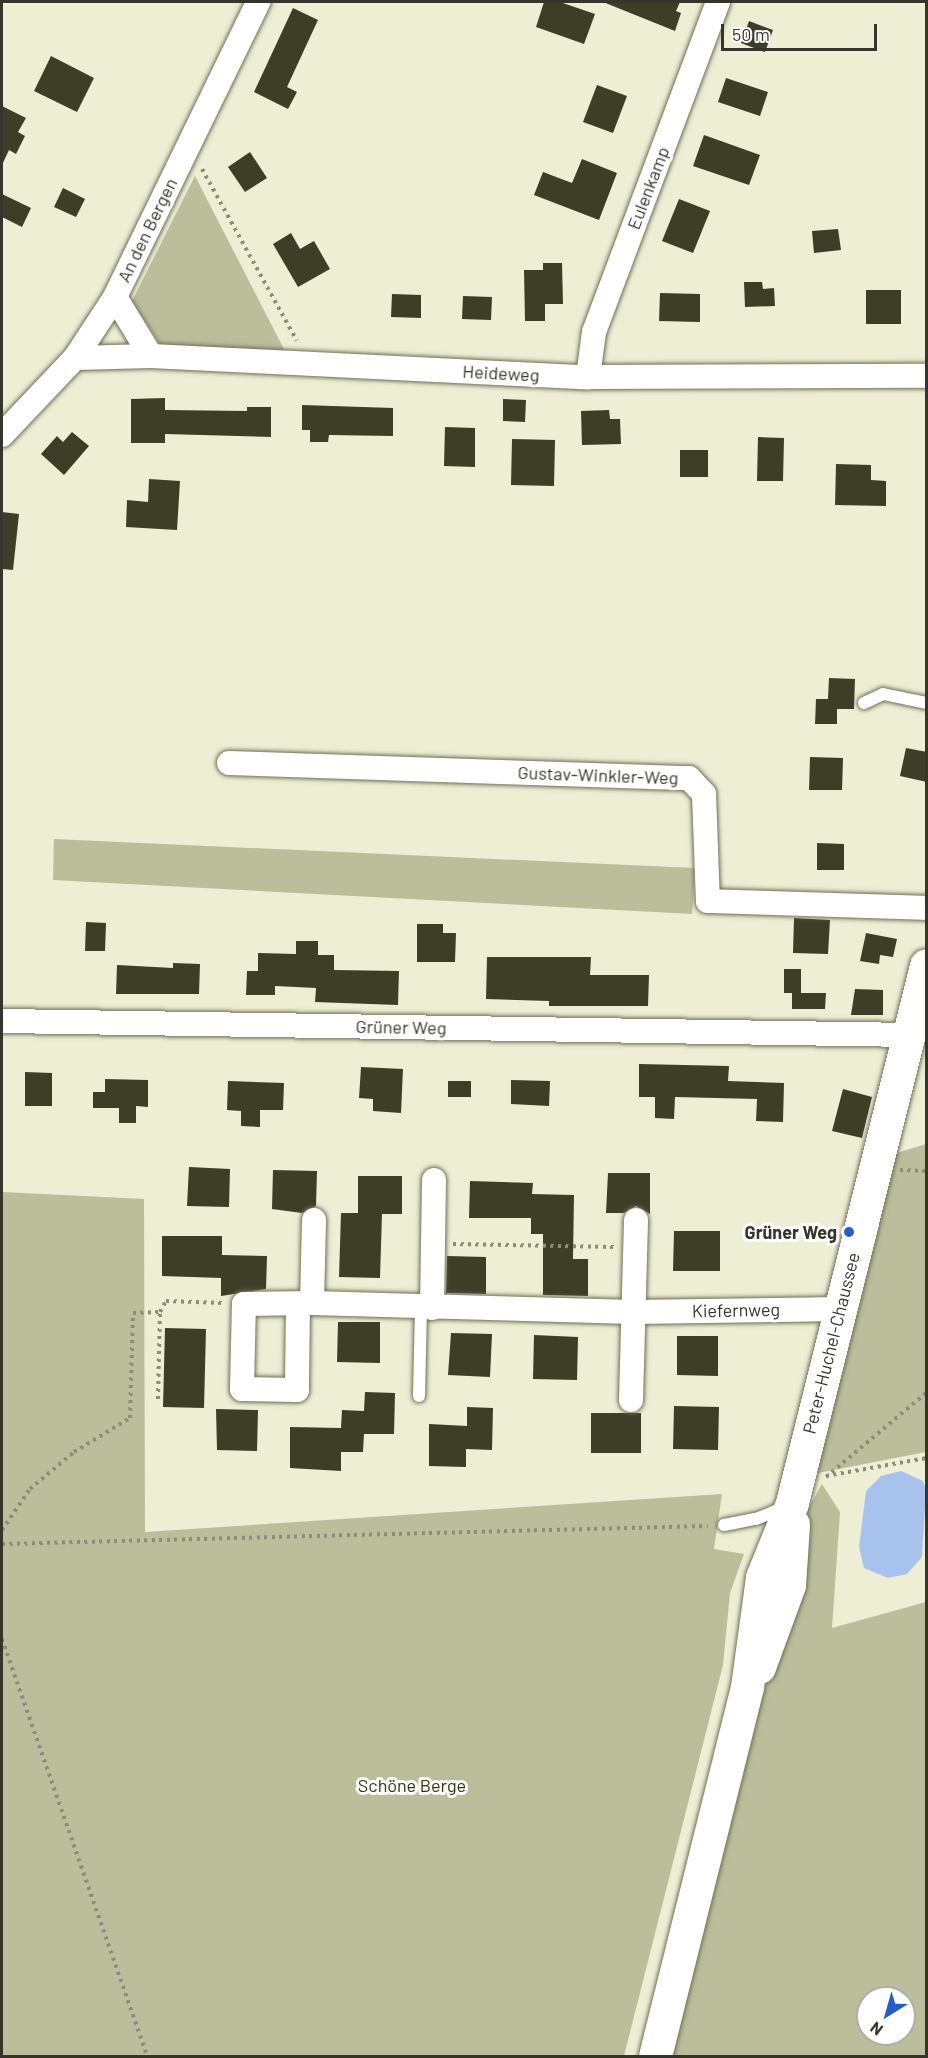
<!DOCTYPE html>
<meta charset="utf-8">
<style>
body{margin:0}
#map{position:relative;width:928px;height:2058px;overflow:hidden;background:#edeed3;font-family:Barlow,sans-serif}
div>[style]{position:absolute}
.green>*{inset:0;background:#bcbd9b}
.water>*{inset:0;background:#a8c2ee}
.building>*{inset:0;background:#3e3e28}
.path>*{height:4px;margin-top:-2px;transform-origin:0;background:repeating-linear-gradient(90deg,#8c8c7a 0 3px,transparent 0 7.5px)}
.roads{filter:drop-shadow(0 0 2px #707058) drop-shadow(0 0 2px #707058)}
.lane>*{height:12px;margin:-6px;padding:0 6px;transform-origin:6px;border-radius:6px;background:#fff}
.street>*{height:24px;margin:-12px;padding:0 12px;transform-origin:12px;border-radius:12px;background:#fff}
.secondary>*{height:33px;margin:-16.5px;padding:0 16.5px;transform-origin:16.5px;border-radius:16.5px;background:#fff}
.dots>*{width:16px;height:16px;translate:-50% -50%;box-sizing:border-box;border:3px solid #fff;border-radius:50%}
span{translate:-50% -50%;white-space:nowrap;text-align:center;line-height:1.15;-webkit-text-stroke:6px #fff;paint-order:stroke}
.street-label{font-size:18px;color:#35352b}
.poi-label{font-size:18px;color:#35352b;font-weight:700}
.right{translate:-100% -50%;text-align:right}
.park-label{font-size:18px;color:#35350b}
.frame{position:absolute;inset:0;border:3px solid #35352b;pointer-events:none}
.north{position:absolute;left:856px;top:1986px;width:60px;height:60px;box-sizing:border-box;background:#fff;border:2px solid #aeaeaa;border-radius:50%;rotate:217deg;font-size:16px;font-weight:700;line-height:24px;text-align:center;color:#35352b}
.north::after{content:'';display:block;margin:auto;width:21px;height:27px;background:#235ecb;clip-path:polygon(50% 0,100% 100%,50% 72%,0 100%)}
.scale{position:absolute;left:721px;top:24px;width:156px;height:27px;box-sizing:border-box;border:3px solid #35352b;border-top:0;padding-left:8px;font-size:18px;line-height:21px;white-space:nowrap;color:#35352b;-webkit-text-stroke:4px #fff;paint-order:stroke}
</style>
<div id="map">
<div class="green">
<i style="clip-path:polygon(195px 176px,289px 359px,160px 344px,132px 301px)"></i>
<i style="clip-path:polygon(54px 839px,695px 868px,692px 914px,53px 880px)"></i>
<i style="clip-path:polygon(926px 1144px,926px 1452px,818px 1473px,803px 1482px,887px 1156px)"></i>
<i style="clip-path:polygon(2px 1192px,144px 1199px,145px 1532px,722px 1494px,714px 1549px,744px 1554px,730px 1593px,723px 1665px,624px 2056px,2px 2056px)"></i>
<i style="clip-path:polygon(evenodd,822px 1484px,840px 1512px,832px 1628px,926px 1602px,926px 2056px,670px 2056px,761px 1694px,797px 1609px,808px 1559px,804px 1516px,822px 1484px,868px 1998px,904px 1998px,904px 2034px,868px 2034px,868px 1998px)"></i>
</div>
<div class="water">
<i style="clip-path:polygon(901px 1471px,923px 1481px,926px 1490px,922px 1557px,907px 1574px,888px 1578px,864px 1568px,859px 1547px,866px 1491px,881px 1476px)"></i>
</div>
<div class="building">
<i style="clip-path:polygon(544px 2px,560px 2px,595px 14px,584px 44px,536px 27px)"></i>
<i style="clip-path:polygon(603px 2px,680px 2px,676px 11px,681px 13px,675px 31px)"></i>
<i style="clip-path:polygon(293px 8px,318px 20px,287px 87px,297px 92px,288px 109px,254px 92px)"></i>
<i style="clip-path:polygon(749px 21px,773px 30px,765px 52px,741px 43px)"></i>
<i style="clip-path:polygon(51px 56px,94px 78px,77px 112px,34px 91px)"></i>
<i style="clip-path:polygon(726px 78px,768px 92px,760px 116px,718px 102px)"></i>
<i style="clip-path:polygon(597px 85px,627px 96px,613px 133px,583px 122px)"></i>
<i style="clip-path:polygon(2px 106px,26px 118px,18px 132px,25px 136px,16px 154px,9px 150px,2px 165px)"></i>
<i style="clip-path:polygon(704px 135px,760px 155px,749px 185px,693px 166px)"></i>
<i style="clip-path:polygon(250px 152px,267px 178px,245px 192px,228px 167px)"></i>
<i style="clip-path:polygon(582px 159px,617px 173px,599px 220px,534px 195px,543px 172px,572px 183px)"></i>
<i style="clip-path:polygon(63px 188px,85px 199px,76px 217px,54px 207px)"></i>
<i style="clip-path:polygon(2px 194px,31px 208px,22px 227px,2px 217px)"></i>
<i style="clip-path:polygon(679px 199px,710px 211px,693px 253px,662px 241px)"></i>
<i style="clip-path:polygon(838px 229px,841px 250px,814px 253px,812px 231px)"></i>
<i style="clip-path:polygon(291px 233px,300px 249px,314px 241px,330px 269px,298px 287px,273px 244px)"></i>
<i style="clip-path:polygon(543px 263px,562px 263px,563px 304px,545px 304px,545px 321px,525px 321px,524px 270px,543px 270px)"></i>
<i style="clip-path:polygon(744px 282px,762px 282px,763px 289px,774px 288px,775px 306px,745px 307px)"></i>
<i style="clip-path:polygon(866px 290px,901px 290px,901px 324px,866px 324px)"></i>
<i style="clip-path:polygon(660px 293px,700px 294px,700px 322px,659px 321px)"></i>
<i style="clip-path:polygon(392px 294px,421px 295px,421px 318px,391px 317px)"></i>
<i style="clip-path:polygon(463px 296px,492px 297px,491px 320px,462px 319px)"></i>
<i style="clip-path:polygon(165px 398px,165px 410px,247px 411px,247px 407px,271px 407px,271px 437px,165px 434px,165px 443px,131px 443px,131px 399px)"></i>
<i style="clip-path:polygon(503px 399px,526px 400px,525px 422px,503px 421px)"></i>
<i style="clip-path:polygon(302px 405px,393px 408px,393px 436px,329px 435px,328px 442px,310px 442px,310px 430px,302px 430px)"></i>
<i style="clip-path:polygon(609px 410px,610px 419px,620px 419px,621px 444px,582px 445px,581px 411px)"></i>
<i style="clip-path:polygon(445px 427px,475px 428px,475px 467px,444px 466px)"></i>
<i style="clip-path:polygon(72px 432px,89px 446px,64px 475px,41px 454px,57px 436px,63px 442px)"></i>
<i style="clip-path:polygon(758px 437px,784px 438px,783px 481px,757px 481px)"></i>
<i style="clip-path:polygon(512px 439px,555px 440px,554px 486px,511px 485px)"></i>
<i style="clip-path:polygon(680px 450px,708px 450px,708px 477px,680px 477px)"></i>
<i style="clip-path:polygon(836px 464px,871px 465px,871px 480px,886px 481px,886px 506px,835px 505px)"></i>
<i style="clip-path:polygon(149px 479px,180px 481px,177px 530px,126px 527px,127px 500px,148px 502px)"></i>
<i style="clip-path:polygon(2px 512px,19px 514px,13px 570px,2px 569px)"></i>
<i style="clip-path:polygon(829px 678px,855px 679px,854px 709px,837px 709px,837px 724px,815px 724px,816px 699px,828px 699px)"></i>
<i style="clip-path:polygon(906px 748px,927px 752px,927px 782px,900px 776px)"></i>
<i style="clip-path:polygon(810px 757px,843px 758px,842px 790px,809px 790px)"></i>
<i style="clip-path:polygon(817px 843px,844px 844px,844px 870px,817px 870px)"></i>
<i style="clip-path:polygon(794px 918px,830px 920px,828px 954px,793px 953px)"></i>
<i style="clip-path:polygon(86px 922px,106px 923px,105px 951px,85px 951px)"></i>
<i style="clip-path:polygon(417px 924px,443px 924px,443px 933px,456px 933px,455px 962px,417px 962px)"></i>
<i style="clip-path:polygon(866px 933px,897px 939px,893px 957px,880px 955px,879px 964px,860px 961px)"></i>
<i style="clip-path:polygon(296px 941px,318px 941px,318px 955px,334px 955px,334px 970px,399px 971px,398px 1005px,315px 1002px,316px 988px,275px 986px,275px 995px,246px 995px,247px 971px,258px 971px,258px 953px,296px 954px)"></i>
<i style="clip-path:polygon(487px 957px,591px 957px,590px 975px,649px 975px,648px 1006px,549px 1006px,549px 1001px,486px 999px)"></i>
<i style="clip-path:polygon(173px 963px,200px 964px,199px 994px,116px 994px,117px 965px,173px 968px)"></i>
<i style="clip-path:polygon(784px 969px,801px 969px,801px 993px,826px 993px,825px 1009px,792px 1009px,792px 993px,784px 993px)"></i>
<i style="clip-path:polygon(855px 989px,883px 990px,883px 1015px,851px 1015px)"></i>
<i style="clip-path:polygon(639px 1064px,729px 1066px,728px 1081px,784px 1083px,783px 1122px,756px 1121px,757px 1099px,675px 1097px,674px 1119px,655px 1118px,655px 1097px,639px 1097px)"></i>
<i style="clip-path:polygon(361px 1067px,403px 1069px,401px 1113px,373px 1111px,373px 1099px,359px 1098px)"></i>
<i style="clip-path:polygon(25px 1072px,52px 1073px,52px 1106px,25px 1106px)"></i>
<i style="clip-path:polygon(105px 1079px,148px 1080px,148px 1107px,136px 1106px,136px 1123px,119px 1123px,119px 1108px,93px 1108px,93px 1092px,105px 1092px)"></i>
<i style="clip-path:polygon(511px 1080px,550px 1081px,549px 1106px,511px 1104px)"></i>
<i style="clip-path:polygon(228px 1081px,284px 1083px,283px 1110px,260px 1110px,260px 1127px,241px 1126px,241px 1111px,227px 1110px)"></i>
<i style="clip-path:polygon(448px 1081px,471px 1081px,471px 1097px,448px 1097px)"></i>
<i style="clip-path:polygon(843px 1089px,872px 1097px,862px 1138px,832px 1131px)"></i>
<i style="clip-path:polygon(189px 1167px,230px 1169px,229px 1207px,187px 1206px)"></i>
<i style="clip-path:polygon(273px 1170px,317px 1171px,316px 1206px,302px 1213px,272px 1209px)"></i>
<i style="clip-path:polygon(608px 1173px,650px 1173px,650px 1214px,636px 1206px,624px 1213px,606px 1213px)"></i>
<i style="clip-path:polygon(358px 1176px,402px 1176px,402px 1214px,382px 1214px,380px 1278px,339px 1277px,341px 1213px,358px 1213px)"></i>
<i style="clip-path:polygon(470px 1181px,533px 1183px,532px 1194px,574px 1195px,573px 1259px,588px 1259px,588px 1296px,543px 1295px,543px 1234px,531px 1234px,531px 1218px,469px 1218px)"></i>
<i style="clip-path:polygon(674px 1231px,720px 1231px,720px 1271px,673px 1271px)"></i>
<i style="clip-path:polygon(162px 1236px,222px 1236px,222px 1255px,267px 1256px,266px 1289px,221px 1296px,221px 1278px,162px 1276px)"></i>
<i style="clip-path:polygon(447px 1256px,486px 1257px,486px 1294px,446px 1293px)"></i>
<i style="clip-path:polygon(338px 1322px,380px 1322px,380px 1363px,337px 1362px)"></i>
<i style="clip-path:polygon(165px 1328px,206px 1329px,204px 1408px,163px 1407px)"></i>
<i style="clip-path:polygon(451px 1333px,492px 1334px,490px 1377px,448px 1375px)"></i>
<i style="clip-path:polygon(534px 1335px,578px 1337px,577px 1380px,533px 1379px)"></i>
<i style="clip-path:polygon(677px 1336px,718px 1336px,718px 1376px,677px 1375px)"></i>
<i style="clip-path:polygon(365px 1392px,395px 1393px,394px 1434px,364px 1434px,363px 1452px,341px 1452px,341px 1471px,290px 1468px,290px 1427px,341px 1428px,342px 1410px,364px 1411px)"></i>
<i style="clip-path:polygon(674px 1406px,719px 1407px,718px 1450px,673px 1449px)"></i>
<i style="clip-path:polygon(467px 1407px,493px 1408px,492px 1450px,466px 1449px,466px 1467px,429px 1466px,429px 1424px,467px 1426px)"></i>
<i style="clip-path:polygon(216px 1409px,258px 1410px,257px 1451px,217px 1450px)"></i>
<i style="clip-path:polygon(591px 1413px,641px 1413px,641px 1453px,591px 1453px)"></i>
</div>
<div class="path">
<i style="left:202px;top:169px;width:196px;rotate:61.1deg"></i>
<i style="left:900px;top:1170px;width:26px;rotate:2deg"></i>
<i style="left:453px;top:1244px;width:161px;rotate:1.1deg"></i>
<i style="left:158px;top:1399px;width:87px;rotate:-88.7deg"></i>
<i style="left:160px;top:1312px;width:13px;rotate:-61deg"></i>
<i style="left:166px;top:1301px;width:57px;rotate:2deg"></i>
<i style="left:826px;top:1476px;width:102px;rotate:-10.2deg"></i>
<i style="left:826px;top:1477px;width:131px;rotate:-40deg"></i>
<i style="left:2px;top:1530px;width:50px;rotate:-55.7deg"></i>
<i style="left:30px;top:1489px;width:57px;rotate:-40.1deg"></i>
<i style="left:74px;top:1452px;width:66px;rotate:-31.3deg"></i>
<i style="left:130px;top:1418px;width:105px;rotate:-88.4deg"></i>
<i style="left:133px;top:1313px;width:27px;rotate:-2deg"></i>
<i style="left:2px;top:1544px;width:706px;rotate:-1.46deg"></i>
<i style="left:2px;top:1639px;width:441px;rotate:70.8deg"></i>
</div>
<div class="roads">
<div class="lane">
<i style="left:864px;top:703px;width:21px;rotate:-25deg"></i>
<i style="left:883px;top:694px;width:44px;rotate:11.8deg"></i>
<i style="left:419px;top:1396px;width:89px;rotate:-88.7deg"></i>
<i style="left:724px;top:1525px;width:33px;rotate:-11deg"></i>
<i style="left:756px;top:1519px;width:29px;rotate:-22deg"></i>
</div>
<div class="street">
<i style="left:115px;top:297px;width:69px;rotate:58.6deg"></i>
<i style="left:75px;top:358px;width:76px;rotate:-1.5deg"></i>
<i style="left:151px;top:356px;width:438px;rotate:2.8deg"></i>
<i style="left:588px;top:377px;width:338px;rotate:-0.2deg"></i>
<i style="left:588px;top:377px;width:45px;rotate:-82.4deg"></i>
<i style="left:594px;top:332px;width:353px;rotate:-69.4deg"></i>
<i style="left:2px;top:435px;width:106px;rotate:-46.5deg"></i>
<i style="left:75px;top:358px;width:73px;rotate:-56.7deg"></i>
<i style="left:115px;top:297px;width:328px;rotate:-64.1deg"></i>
<i style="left:229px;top:763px;width:460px;rotate:1.9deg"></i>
<i style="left:689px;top:778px;width:22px;rotate:47deg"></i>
<i style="left:704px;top:794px;width:107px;rotate:87.9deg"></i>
<i style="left:708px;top:901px;width:218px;rotate:1.8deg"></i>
<i style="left:2px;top:1021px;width:907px;rotate:0.88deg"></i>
<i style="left:312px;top:1303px;width:83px;rotate:-88.6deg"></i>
<i style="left:298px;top:1304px;width:86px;rotate:90.7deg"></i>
<i style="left:297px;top:1390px;width:55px;rotate:-179deg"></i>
<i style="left:242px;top:1389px;width:85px;rotate:-88.7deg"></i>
<i style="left:244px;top:1304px;width:68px;rotate:-0.8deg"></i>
<i style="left:312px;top:1303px;width:321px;rotate:1.6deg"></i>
<i style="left:633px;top:1312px;width:206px;rotate:-0.8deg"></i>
<i style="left:432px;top:1308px;width:128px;rotate:-89.1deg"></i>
<i style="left:631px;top:1400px;width:180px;rotate:-88.4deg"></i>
</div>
<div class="secondary">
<i style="left:759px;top:1667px;width:87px;rotate:-69.9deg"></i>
<i style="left:789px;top:1585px;width:61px;rotate:-86.2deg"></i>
<i style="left:655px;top:2056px;width:380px;rotate:-76deg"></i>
<i style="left:747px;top:1687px;width:111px;rotate:-82.2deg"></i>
<i style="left:762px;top:1577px;width:80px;rotate:-67.9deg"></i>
<i style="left:792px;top:1503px;width:554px;rotate:-76.01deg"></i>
</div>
</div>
<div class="dots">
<i style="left:849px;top:1232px;background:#235ecb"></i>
</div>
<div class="street-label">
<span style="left:648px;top:188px;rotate:-69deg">Eulenkamp</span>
<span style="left:147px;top:230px;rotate:-64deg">An den Bergen</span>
<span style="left:501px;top:373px;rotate:3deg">Heideweg</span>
<span style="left:598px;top:775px;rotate:2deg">Gustav-Winkler-Weg</span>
<span style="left:401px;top:1027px;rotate:1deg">Grüner Weg</span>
<span style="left:736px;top:1310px;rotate:-1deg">Kiefernweg</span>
<span style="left:831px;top:1343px;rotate:-76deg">Peter-Huchel-Chaussee</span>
</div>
<div class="poi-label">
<span class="right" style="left:837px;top:1232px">Grüner Weg</span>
</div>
<div class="park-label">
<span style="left:412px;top:1785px">Schöne Berge</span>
</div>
<div class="frame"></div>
<div class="north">N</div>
<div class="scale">50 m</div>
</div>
